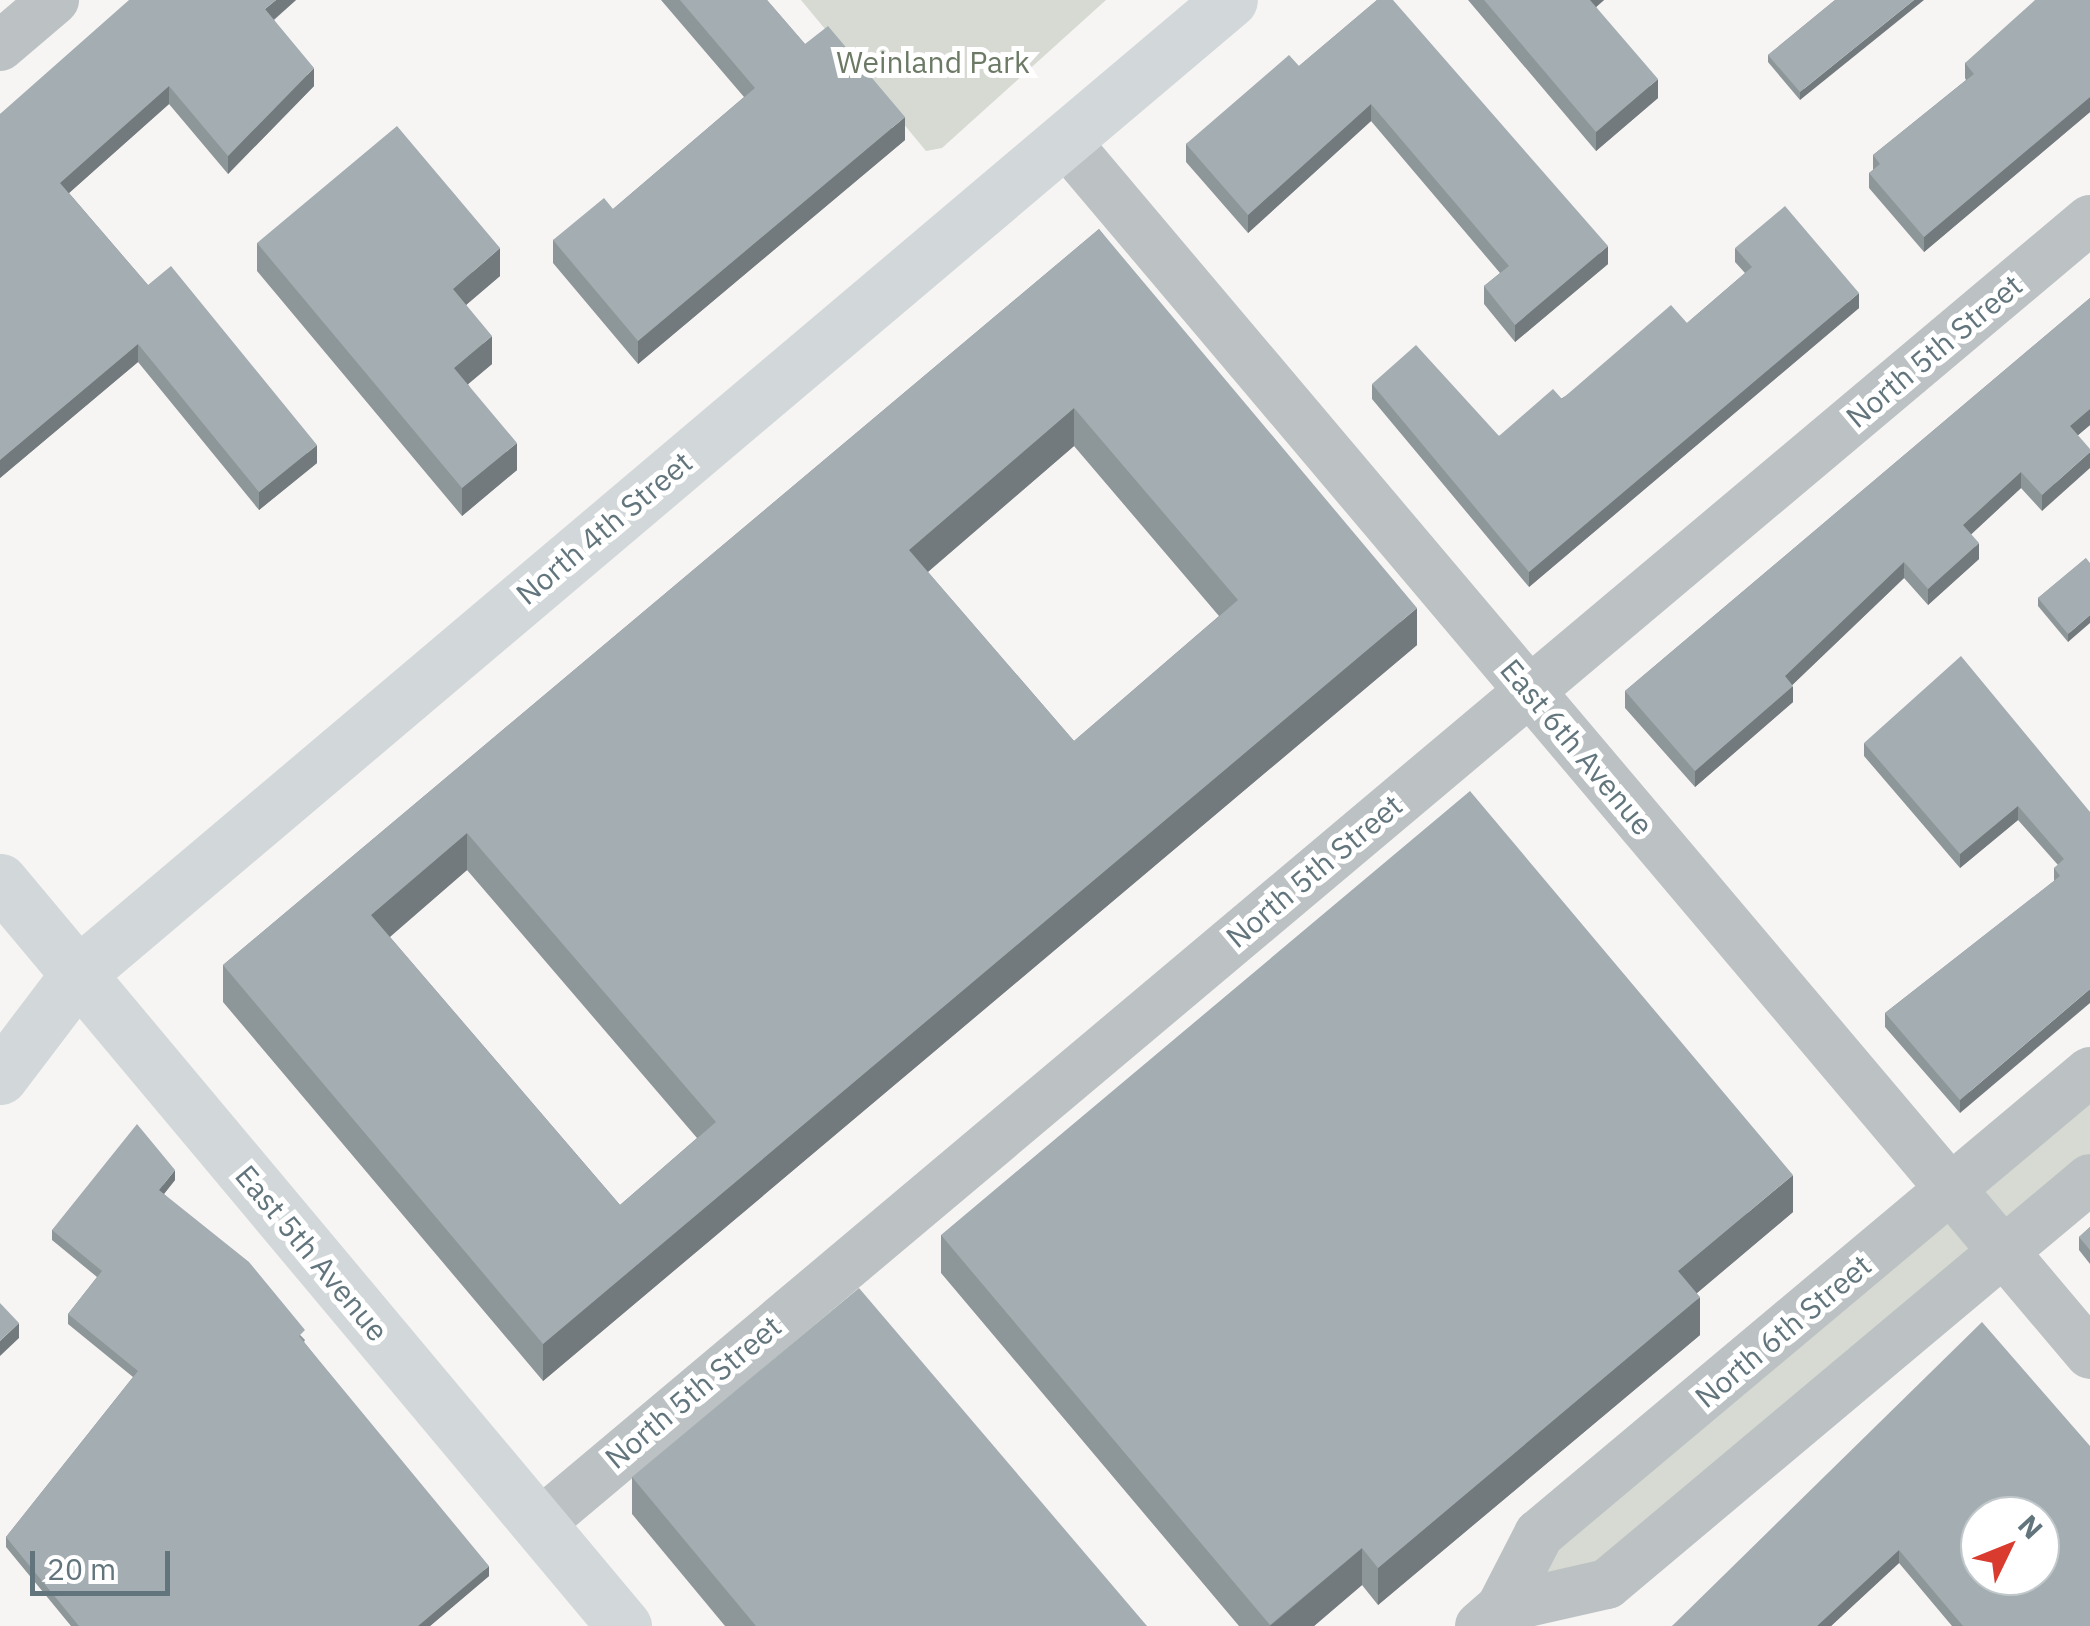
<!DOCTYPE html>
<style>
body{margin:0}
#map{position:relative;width:2090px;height:1626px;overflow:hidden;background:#f6f5f3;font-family:"IBM Plex Sans",sans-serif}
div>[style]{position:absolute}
.green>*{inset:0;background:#d6dad2}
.minor>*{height:50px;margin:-25px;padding:0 25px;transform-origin:25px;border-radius:25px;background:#bcc2c4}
.secondary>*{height:55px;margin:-27.5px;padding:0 27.5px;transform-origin:27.5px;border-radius:27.5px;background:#d2d8da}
.primary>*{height:55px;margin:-27.5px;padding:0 27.5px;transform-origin:27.5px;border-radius:27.5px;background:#d2d8da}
.wall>*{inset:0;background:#8d9699}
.shaded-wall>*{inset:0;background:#737a7d}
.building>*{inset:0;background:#a4aeb2}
span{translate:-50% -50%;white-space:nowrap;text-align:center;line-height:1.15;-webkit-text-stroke:10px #fff;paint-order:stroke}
.park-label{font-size:30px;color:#6c7a65}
.street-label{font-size:30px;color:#62757c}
.north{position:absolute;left:1960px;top:1496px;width:100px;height:100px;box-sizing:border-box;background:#fff;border:2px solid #c0c8cb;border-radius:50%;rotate:47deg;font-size:28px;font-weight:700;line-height:40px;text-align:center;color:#62757c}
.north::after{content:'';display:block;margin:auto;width:35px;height:45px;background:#d93c2f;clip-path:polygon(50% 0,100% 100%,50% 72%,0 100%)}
.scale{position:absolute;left:30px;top:1551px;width:140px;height:45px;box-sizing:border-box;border:5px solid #62757c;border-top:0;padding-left:12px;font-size:30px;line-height:35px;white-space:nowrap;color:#62757c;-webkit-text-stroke:8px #fff;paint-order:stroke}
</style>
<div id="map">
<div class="green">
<i style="clip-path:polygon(801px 0,1106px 0,942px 148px,926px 151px)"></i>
<i style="clip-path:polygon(2090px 1072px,2090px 1179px,1607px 1584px,1517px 1567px)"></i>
</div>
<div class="minor">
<i style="left:0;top:46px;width:71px;rotate:-40.4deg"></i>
<i style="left:1065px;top:141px;width:1588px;rotate:49.8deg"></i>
<i style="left:539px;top:1524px;width:2026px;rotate:-40.06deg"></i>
<i style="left:1501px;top:1608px;width:109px;rotate:-12.8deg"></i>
<i style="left:1607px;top:1584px;width:630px;rotate:-39.98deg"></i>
<i style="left:1480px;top:1626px;width:28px;rotate:-41deg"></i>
<i style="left:1501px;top:1608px;width:83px;rotate:-62.8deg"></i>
<i style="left:1539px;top:1534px;width:719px;rotate:-39.98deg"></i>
</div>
<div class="secondary">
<i style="left:0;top:881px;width:972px;rotate:50.05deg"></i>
</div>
<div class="primary">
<i style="left:0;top:1077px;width:131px;rotate:-52.8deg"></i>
<i style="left:79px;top:973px;width:1507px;rotate:-40.21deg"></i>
</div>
<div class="wall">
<i style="clip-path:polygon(296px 0,274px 20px,314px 86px,228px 174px,169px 104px,69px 193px,148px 285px,317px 463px,259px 510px,138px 362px,0 478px,0 114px)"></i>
<i style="clip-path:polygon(661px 0,767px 0,805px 44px,905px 140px,638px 364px,553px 263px,553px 240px,613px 209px,744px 97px)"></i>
<i style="clip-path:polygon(1377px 0,1608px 264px,1515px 342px,1484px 304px,1484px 286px,1500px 273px,1371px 121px,1248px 233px,1186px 162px,1186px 144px,1299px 66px)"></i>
<i style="clip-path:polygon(1468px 0,1604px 0,1596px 7px,1658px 98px,1596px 151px)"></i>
<i style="clip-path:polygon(1835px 0,1800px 100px,1768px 62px,1768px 55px)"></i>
<i style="clip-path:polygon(2090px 0,2090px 112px,1924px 252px,1869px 188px,1869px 173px,1873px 170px,1873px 155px,1966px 80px,1965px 78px,1965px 63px)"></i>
<i style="clip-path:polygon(evenodd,1099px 229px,1417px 645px,543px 1381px,223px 1002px,223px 965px,1099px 229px,1074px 446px,1219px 616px,1074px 741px,928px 572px,1074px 446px,1099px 229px,467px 870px,697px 1138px,620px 1205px,390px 937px,467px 870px)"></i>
<i style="clip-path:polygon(257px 243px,500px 276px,466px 305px,492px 364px,468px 384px,517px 470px,462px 516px,257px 271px)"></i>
<i style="clip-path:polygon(1735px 248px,1859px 308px,1529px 587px,1372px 399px,1372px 384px,1499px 436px,1687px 323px,1745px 273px,1735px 262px)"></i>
<i style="clip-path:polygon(2090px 298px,2090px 425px,2078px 435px,2042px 511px,2021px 488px,1971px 534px,1979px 559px,1928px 605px,1904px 578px,1792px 685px,1793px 702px,1695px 787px,1625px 708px,1625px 691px)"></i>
<i style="clip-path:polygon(2086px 558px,2068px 642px,2038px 606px,2038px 598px)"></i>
<i style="clip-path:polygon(1864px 743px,2090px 812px,1960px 1113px,1885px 1027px,1885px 1013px,2054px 881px,2054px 868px,2058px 865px,2018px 820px,1960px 868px,1864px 756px)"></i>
<i style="clip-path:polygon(175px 1180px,164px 1194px,305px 1340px,304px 1342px,489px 1576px,430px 1626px,71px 1626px,6px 1547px,6px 1537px,133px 1377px,68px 1324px,68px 1314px,97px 1277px,52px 1240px,52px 1230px)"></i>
<i style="clip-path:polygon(1793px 1212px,1697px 1293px,1700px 1335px,1378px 1605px,1362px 1585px,1314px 1626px,1239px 1626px,941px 1273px,941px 1235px)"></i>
<i style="clip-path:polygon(2090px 1227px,2090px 1264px,2079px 1250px,2079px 1237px)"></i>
<i style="clip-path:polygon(2090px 1446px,2090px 1626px,1952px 1626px,1899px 1563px,1831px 1626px,1672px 1626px)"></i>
<i style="clip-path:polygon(632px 1477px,1147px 1626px,725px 1626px,632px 1514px)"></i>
</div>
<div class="shaded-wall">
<i style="clip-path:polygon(276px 0,296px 0,265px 27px,265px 9px)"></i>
<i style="clip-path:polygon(1587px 0,1604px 0,1587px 15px)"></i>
<i style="clip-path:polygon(1914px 0,1924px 0,1800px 100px,1800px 92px)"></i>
<i style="clip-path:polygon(314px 68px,314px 86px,228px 174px,228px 156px)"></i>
<i style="clip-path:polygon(1658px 79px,1658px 98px,1596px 151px,1596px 132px)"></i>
<i style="clip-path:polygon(169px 86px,169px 104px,60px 201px,60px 183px)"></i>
<i style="clip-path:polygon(2090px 97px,2090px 112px,1924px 252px,1924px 237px)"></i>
<i style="clip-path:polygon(1371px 104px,1371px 121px,1248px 233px,1248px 215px)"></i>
<i style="clip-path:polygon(905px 117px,905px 140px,638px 364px,638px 341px)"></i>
<i style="clip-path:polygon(1608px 246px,1608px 264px,1515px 342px,1515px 325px)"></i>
<i style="clip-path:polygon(500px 248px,500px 276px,453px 316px,453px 289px)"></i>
<i style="clip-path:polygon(1859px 293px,1859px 308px,1529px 587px,1529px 572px)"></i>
<i style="clip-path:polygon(492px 336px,492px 364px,454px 396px,454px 368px)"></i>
<i style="clip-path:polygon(138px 344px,138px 362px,0 478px,0 460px)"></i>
<i style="clip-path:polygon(1074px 408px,1074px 446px,909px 588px,909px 550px)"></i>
<i style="clip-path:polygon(2090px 409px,2090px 425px,2070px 442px,2070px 426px)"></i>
<i style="clip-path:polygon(517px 443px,517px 470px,462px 516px,462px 488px)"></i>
<i style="clip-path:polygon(317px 445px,317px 463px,259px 510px,259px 492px)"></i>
<i style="clip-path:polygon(2090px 452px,2090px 468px,2042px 511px,2042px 495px)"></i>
<i style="clip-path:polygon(2021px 472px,2021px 488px,1963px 542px,1963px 525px)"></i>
<i style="clip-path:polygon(1979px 543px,1979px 559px,1928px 605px,1928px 589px)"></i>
<i style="clip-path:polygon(1904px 562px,1904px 578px,1785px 692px,1785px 676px)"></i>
<i style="clip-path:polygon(1417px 608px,1417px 645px,543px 1381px,543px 1344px)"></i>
<i style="clip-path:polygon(2090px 615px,2090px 623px,2068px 642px,2068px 634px)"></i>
<i style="clip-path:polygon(1793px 686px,1793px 702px,1695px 787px,1695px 771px)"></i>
<i style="clip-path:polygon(2018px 806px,2018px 820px,1960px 868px,1960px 854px)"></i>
<i style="clip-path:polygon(467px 833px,467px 870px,371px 953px,371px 915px)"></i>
<i style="clip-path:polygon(2090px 989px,2090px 1003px,1960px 1113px,1960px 1100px)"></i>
<i style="clip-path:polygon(175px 1170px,175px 1180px,159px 1200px,159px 1190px)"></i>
<i style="clip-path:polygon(1793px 1175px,1793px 1212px,1678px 1309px,1678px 1271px)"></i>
<i style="clip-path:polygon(1700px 1297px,1700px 1335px,1378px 1605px,1378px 1568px)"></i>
<i style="clip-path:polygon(19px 1323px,19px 1338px,0 1356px,0 1341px)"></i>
<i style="clip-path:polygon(1362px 1548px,1362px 1585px,1314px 1626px,1270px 1626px)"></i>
<i style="clip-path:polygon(1899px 1550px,1899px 1563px,1831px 1626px,1817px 1626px)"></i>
<i style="clip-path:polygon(489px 1566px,489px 1576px,430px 1626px,418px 1626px)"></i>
</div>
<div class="building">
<i style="clip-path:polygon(129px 0,276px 0,265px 9px,314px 68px,228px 156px,169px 86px,60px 183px,148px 285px,171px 266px,317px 445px,259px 492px,138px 344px,0 460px,0 114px)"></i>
<i style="clip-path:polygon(680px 0,767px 0,805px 44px,828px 26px,905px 117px,638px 341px,553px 240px,604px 198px,613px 209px,755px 88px)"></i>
<i style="clip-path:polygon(1377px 0,1393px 0,1608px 246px,1515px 325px,1484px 286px,1509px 266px,1371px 104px,1248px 215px,1186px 144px,1289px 55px,1299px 66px)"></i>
<i style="clip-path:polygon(1484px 0,1590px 0,1658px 79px,1596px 132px)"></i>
<i style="clip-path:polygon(1835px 0,1914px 0,1800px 92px,1768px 55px)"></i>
<i style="clip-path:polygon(2035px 0,2090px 0,2090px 97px,1924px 237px,1869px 173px,1880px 164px,1873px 155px,1974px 74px,1965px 63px)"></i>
<i style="clip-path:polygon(397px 126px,500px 248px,453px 289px,492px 336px,454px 368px,517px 443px,462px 488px,257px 243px)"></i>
<i style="clip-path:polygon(1785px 206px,1859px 293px,1529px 572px,1372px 384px,1416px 345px,1499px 436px,1553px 389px,1562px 399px,1671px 305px,1687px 323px,1752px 267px,1735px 248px)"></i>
<i style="clip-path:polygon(evenodd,1099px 229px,1417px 608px,543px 1344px,223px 965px,1099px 229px,1074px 408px,1238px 600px,1074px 741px,909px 550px,1074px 408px,1099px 229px,467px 833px,716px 1122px,620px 1205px,371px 915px,467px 833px)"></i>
<i style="clip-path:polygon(2090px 298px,2090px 409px,2070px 426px,2090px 449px,2090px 452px,2042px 495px,2021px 472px,1963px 525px,1979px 543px,1928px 589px,1904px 562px,1785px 676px,1793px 686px,1695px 771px,1625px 691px)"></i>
<i style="clip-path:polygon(2086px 558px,2090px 563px,2090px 615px,2068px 634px,2038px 598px)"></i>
<i style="clip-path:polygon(1961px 656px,2090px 812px,2090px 989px,1960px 1100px,1885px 1013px,2060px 876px,2054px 868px,2064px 859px,2018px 806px,1960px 854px,1864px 743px)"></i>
<i style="clip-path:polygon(1470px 791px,1793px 1175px,1678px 1271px,1700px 1297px,1378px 1568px,1362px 1548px,1270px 1625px,941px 1235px)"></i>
<i style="clip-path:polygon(137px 1124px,175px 1170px,159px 1190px,249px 1262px,305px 1330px,299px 1336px,489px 1566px,418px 1626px,79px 1626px,6px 1537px,138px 1371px,68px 1314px,102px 1271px,52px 1230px)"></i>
<i style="clip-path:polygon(2090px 1227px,2090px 1250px,2079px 1237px)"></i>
<i style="clip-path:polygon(859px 1288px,1147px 1626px,756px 1626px,632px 1477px)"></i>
<i style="clip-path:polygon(0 1303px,19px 1323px,0 1341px)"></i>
<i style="clip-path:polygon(evenodd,1982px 1322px,2090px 1446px,2090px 1626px,1963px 1626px,1899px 1550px,1817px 1626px,1672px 1626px,1982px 1322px,1980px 1516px,2040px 1516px,2040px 1576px,1980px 1576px,1980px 1516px)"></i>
</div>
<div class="park-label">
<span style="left:933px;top:62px">Weinland Park</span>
</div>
<div class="street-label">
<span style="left:1934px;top:351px;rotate:-40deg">North 5th Street</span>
<span style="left:604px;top:528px;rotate:-40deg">North 4th Street</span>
<span style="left:1577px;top:747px;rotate:50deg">East 6th Avenue</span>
<span style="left:1314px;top:871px;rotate:-40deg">North 5th Street</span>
<span style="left:312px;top:1253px;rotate:50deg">East 5th Avenue</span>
<span style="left:1783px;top:1331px;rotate:-40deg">North 6th Street</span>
<span style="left:693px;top:1392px;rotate:-40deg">North 5th Street</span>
</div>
<div class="north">N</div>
<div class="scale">20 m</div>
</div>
